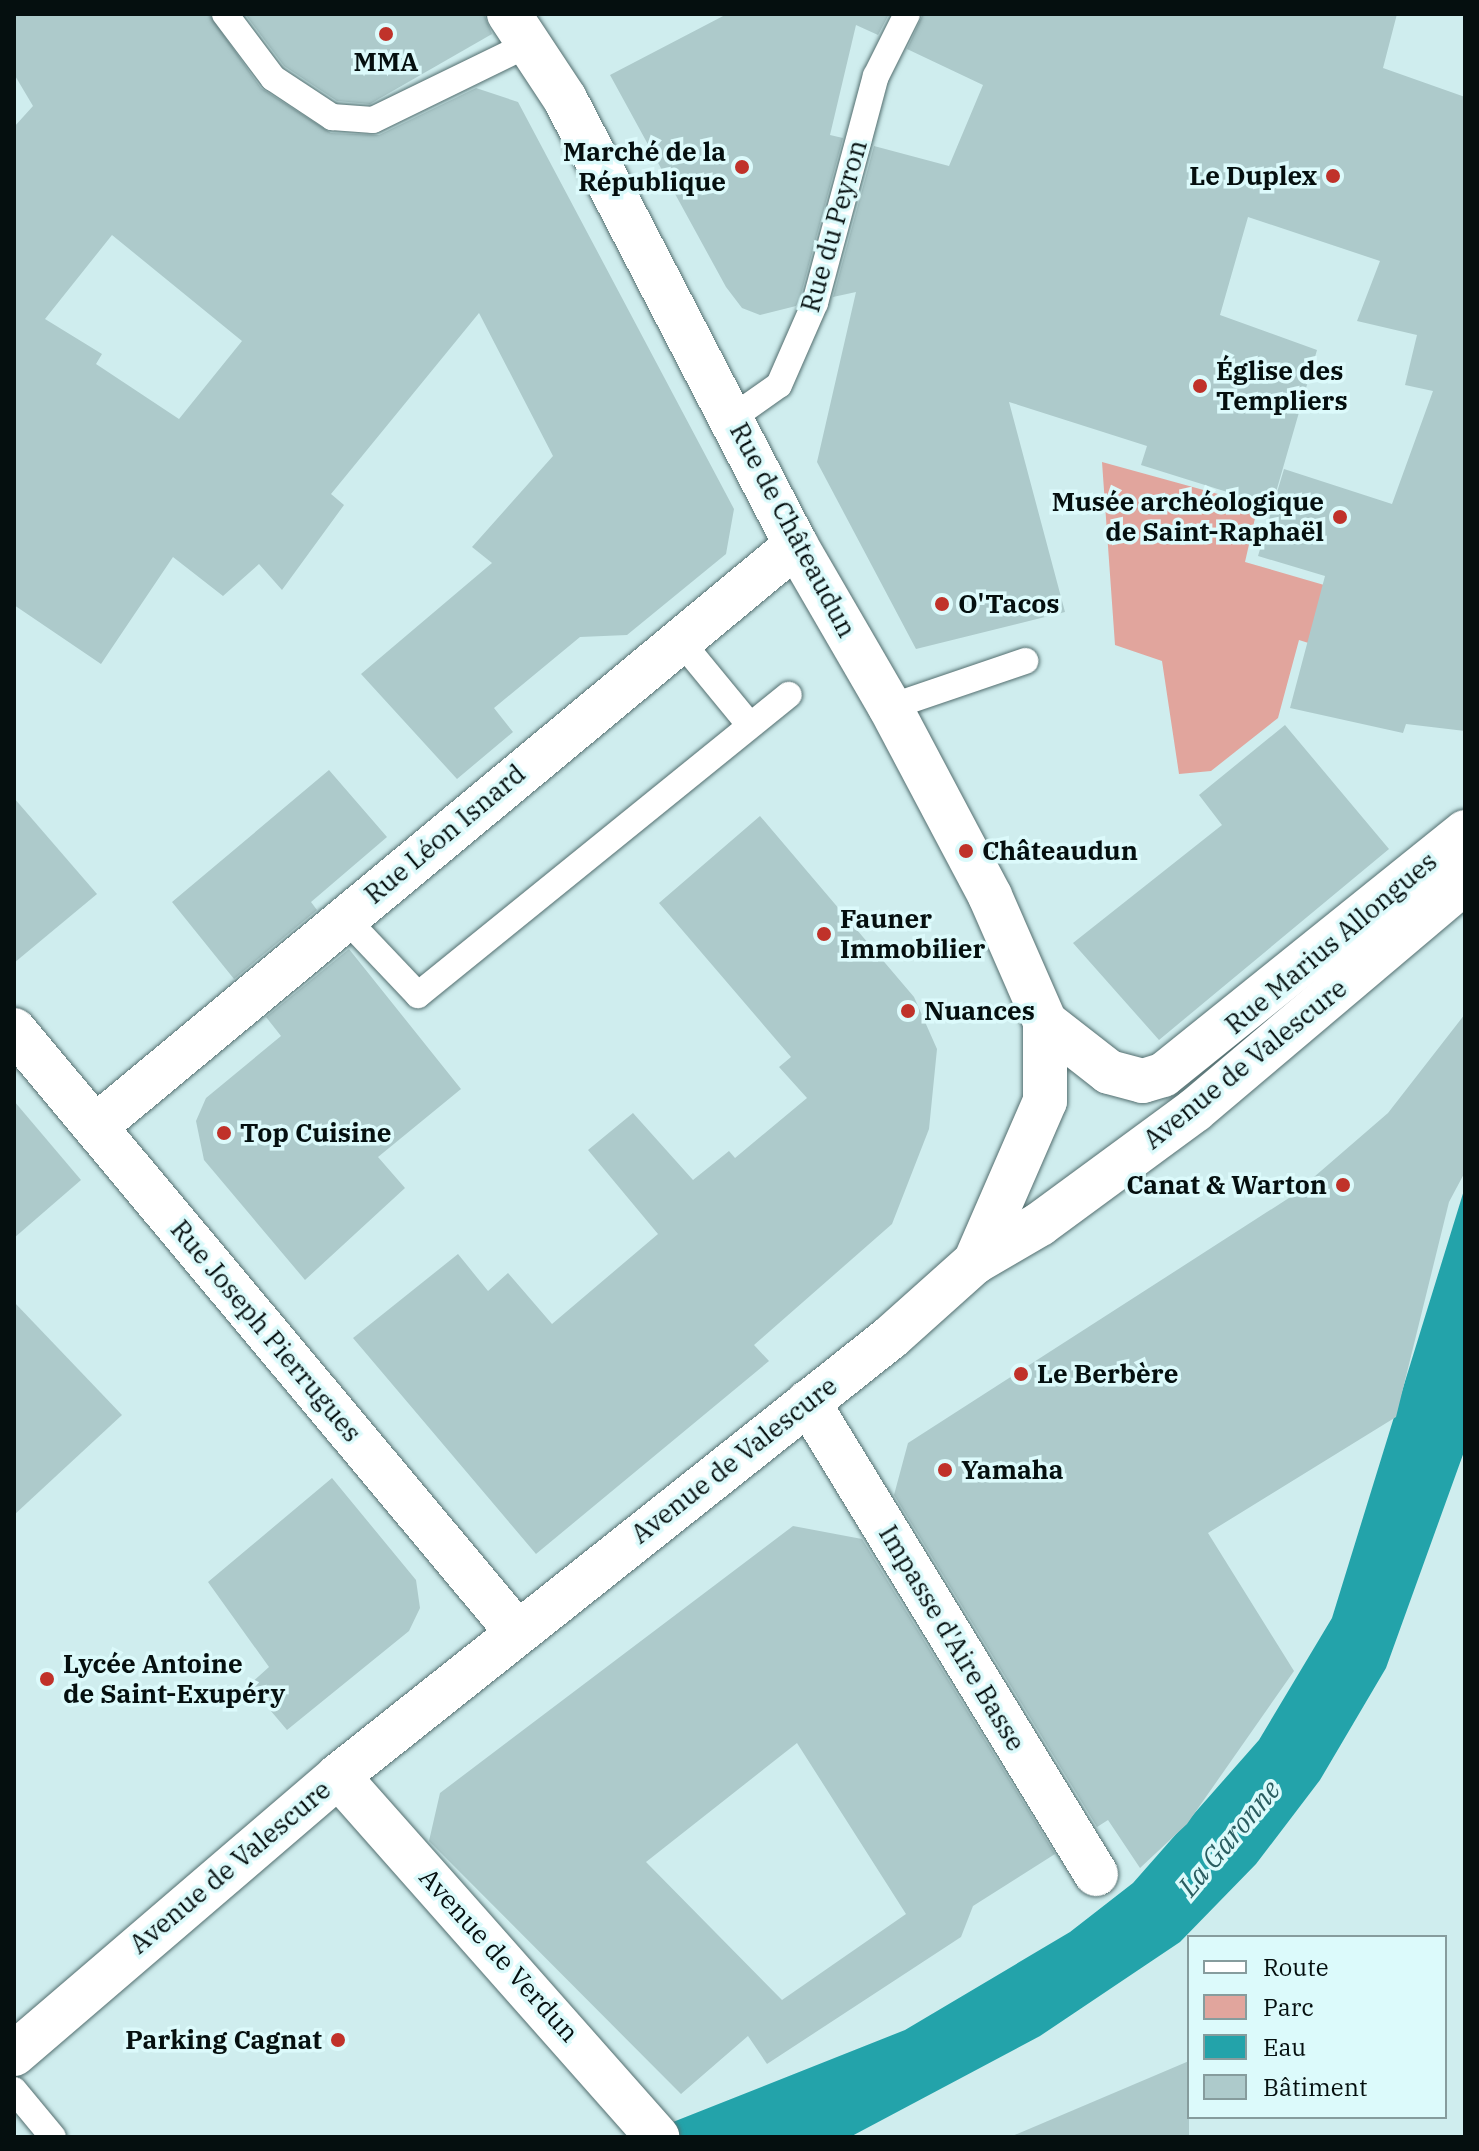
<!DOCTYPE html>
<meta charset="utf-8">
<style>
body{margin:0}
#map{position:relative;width:1479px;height:2151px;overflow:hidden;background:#cfedee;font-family:"IBM Plex Serif",serif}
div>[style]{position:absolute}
.green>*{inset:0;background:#e1a59d}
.water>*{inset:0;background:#23a3aa}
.building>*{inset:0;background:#adcacb}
.roads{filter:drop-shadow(0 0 2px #536e6f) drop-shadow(0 0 2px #536e6f)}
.lane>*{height:26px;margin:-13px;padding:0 13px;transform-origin:13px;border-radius:13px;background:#fff}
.street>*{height:44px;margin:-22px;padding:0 22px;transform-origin:22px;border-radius:22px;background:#fff}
.secondary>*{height:44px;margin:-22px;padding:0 22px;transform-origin:22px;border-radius:22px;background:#fff}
.dots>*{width:22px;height:22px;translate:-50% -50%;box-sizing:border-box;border:4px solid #dcfafb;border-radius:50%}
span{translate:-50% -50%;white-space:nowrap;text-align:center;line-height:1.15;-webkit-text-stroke:7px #dcfafb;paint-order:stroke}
.poi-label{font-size:26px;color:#050f0f;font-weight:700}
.right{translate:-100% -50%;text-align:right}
.left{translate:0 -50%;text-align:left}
.street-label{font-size:26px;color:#050f0f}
.water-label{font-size:28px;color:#2b5d60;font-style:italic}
.frame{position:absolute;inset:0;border:16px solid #050f0f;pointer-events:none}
.legend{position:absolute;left:1187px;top:1935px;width:260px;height:184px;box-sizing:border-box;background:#dcfafb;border:2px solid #869c9d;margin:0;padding:10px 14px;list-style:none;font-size:24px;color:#050f0f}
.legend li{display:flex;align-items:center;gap:16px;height:40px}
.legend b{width:40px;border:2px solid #869c9d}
</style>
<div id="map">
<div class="green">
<i style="clip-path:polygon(1102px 462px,1258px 505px,1245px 562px,1379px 601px,1359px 659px,1299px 640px,1278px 718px,1211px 771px,1179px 774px,1162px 661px,1115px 645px)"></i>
</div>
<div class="water">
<i style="clip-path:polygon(1465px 1187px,1465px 1449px,1386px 1668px,1320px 1780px,1256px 1864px,1180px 1942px,1040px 2036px,850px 2137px,635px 2137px,905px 2030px,1070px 1932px,1133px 1883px,1259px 1740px,1332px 1618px)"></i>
</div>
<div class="building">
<i style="clip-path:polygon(evenodd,14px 14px,209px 14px,261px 88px,331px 133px,379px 135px,476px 88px,518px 102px,734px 509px,726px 554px,627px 635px,580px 637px,494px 708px,513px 732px,457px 779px,361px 674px,492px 563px,472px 547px,553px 456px,479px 313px,331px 494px,344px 505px,282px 590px,259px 564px,223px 596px,173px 557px,101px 664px,14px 605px,14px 127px,33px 106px,14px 74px,14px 14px,112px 235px,242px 341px,179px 419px,96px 364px,102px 354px,45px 319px,112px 235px)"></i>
<i style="clip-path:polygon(245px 14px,484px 14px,492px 34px,370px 104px,337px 101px,284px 66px)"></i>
<i style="clip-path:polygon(727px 14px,889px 14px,878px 35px,856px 25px,830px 135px,843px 138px,800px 298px,796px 306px,760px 315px,742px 308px,726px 287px,610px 75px)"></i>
<i style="clip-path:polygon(923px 14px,1397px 14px,1383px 68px,1465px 97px,1465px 731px,1406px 724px,1403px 733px,1290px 708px,1325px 576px,1258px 556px,1284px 469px,1392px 504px,1433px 391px,1405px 385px,1417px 335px,1357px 321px,1380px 261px,1248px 217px,1220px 315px,1317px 350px,1272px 506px,1141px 465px,1147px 446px,1009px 402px,1065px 612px,916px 649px,817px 462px,856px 292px,833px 297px,874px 146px,949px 166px,983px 85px,907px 49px)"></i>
<i style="clip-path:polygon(1285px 725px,1389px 849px,1159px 1040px,1073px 943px,1222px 825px,1199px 795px)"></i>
<i style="clip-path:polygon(329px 770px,387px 837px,311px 902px,317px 910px,234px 979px,172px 902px)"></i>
<i style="clip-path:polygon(14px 798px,97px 894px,14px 963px)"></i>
<i style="clip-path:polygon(760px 816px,914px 997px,937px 1049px,929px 1129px,892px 1224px,754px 1345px,769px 1361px,536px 1554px,353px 1338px,458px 1254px,488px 1291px,508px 1273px,552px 1324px,658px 1234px,588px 1150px,633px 1113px,693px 1180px,729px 1151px,735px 1158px,807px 1098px,779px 1067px,791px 1057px,659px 903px)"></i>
<i style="clip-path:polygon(349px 949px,461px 1089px,378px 1157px,405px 1188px,305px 1280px,204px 1160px,196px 1121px,206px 1098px,281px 1036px,266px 1017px)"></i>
<i style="clip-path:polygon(1465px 1014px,1465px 1172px,1449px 1202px,1396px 1417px,1208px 1533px,1294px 1671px,1187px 1824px,1140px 1868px,1108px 1820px,1097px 1827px,894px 1495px,908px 1443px,1292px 1196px,1388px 1113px)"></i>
<i style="clip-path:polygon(14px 1101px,81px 1180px,14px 1238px)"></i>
<i style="clip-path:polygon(14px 1302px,122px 1415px,14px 1515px)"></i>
<i style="clip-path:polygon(332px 1478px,416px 1580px,420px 1608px,409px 1631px,287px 1730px,249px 1685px,269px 1667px,208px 1582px)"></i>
<i style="clip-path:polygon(evenodd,793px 1526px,862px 1539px,1055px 1854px,973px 1906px,961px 1937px,767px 2064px,748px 2036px,681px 2094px,429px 1841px,440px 1793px,793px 1526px,797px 1743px,906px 1914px,782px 2000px,646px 1862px,797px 1743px)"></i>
<i style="clip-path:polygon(1189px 2061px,1189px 2137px,1010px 2137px)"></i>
</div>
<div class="roads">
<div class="lane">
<i style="left:225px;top:14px;width:80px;rotate:53.1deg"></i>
<i style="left:273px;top:78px;width:71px;rotate:33.5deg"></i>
<i style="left:332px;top:117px;width:41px;rotate:4.2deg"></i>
<i style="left:373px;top:120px;width:176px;rotate:-26deg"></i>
<i style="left:732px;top:418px;width:57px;rotate:-35.1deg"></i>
<i style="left:779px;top:385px;width:90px;rotate:-66.3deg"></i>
<i style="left:815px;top:303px;width:235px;rotate:-75deg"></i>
<i style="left:876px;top:76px;width:69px;rotate:-63.4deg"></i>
<i style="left:679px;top:639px;width:109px;rotate:50.6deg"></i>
<i style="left:890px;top:707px;width:143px;rotate:-18.8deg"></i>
<i style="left:345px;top:918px;width:106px;rotate:46.5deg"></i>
<i style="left:418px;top:995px;width:477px;rotate:-39deg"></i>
<i style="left:14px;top:2090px;width:61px;rotate:50.3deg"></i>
</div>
<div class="street">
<i style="left:14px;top:1030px;width:784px;rotate:50.12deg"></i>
<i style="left:96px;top:1126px;width:910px;rotate:-39.69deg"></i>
<i style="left:808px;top:1402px;width:553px;rotate:58.61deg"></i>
<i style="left:338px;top:1776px;width:482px;rotate:48.5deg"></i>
</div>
<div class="secondary">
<i style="left:509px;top:14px;width:102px;rotate:56.6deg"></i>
<i style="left:565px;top:99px;width:502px;rotate:62.62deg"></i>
<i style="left:796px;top:545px;width:187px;rotate:59.9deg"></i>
<i style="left:890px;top:707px;width:214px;rotate:62.1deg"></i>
<i style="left:990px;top:896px;width:137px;rotate:66.4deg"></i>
<i style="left:1045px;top:1022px;width:79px;rotate:90deg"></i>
<i style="left:1045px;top:1101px;width:176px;rotate:113.5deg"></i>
<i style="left:1045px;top:1022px;width:81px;rotate:38deg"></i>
<i style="left:1109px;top:1072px;width:35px;rotate:15deg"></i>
<i style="left:1143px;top:1081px;width:21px;rotate:-17deg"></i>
<i style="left:1163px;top:1075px;width:388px;rotate:-38.8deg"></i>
<i style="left:14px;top:2054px;width:427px;rotate:-40.6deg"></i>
<i style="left:338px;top:1776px;width:706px;rotate:-38.44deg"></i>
<i style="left:891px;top:1337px;width:113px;rotate:-41.8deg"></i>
<i style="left:975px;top:1262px;width:75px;rotate:-30.3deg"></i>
<i style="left:1040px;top:1224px;width:192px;rotate:-36.3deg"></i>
<i style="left:1195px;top:1110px;width:353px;rotate:-40.2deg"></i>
</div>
</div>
<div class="dots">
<i style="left:386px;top:34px;background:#c0322a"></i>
<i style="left:742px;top:167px;background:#c0322a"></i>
<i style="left:1333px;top:176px;background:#c0322a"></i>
<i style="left:1200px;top:386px;background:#c0322a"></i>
<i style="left:1340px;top:517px;background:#c0322a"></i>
<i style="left:942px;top:604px;background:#c0322a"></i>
<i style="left:966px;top:851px;background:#c0322a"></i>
<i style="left:824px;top:934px;background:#c0322a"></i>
<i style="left:908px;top:1011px;background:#c0322a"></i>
<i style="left:224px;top:1133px;background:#c0322a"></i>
<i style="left:1343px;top:1185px;background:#c0322a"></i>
<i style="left:1021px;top:1374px;background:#c0322a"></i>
<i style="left:945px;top:1470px;background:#c0322a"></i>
<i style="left:47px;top:1679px;background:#c0322a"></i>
<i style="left:338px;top:2040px;background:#c0322a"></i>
</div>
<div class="poi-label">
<span style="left:386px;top:62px">MMA</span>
<span class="right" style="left:726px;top:167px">Marché de la<br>République</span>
<span class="right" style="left:1317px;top:176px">Le Duplex</span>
<span class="left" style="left:1216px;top:386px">Église des<br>Templiers</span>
<span class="right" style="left:1324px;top:517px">Musée archéologique<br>de Saint-Raphaël</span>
<span class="left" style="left:958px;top:604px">O'Tacos</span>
<span class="left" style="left:982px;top:851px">Châteaudun</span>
<span class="left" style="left:840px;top:934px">Fauner<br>Immobilier</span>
<span class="left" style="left:924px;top:1011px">Nuances</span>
<span class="left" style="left:240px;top:1133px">Top Cuisine</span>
<span class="right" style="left:1327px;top:1185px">Canat &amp; Warton</span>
<span class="left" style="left:1037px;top:1374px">Le Berbère</span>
<span class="left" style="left:961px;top:1470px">Yamaha</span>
<span class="left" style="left:63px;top:1679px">Lycée Antoine<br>de Saint-Exupéry</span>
<span class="right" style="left:322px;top:2040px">Parking Cagnat</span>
</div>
<div class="street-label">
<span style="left:834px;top:226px;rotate:-74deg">Rue du Peyron</span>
<span style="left:793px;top:530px;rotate:62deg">Rue de Châteaudun</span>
<span style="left:445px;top:834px;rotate:-40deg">Rue Léon Isnard</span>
<span style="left:1331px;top:943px;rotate:-40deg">Rue Marius Allongues</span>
<span style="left:1245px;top:1064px;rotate:-39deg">Avenue de Valescure</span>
<span style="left:266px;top:1331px;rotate:50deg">Rue Joseph Pierrugues</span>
<span style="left:734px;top:1460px;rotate:-38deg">Avenue de Valescure</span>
<span style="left:952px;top:1638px;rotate:59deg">Impasse d'Aire Basse</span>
<span style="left:230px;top:1867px;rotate:-40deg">Avenue de Valescure</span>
<span style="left:499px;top:1955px;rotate:48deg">Avenue de Verdun</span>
</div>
<div class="water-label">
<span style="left:1229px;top:1838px;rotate:-50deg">La Garonne</span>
</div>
<div class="frame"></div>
<ul class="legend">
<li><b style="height:10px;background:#fff"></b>Route</li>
<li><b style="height:22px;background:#e1a59d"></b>Parc</li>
<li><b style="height:22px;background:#23a3aa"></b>Eau</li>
<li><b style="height:22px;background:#adcacb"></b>Bâtiment</li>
</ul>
</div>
